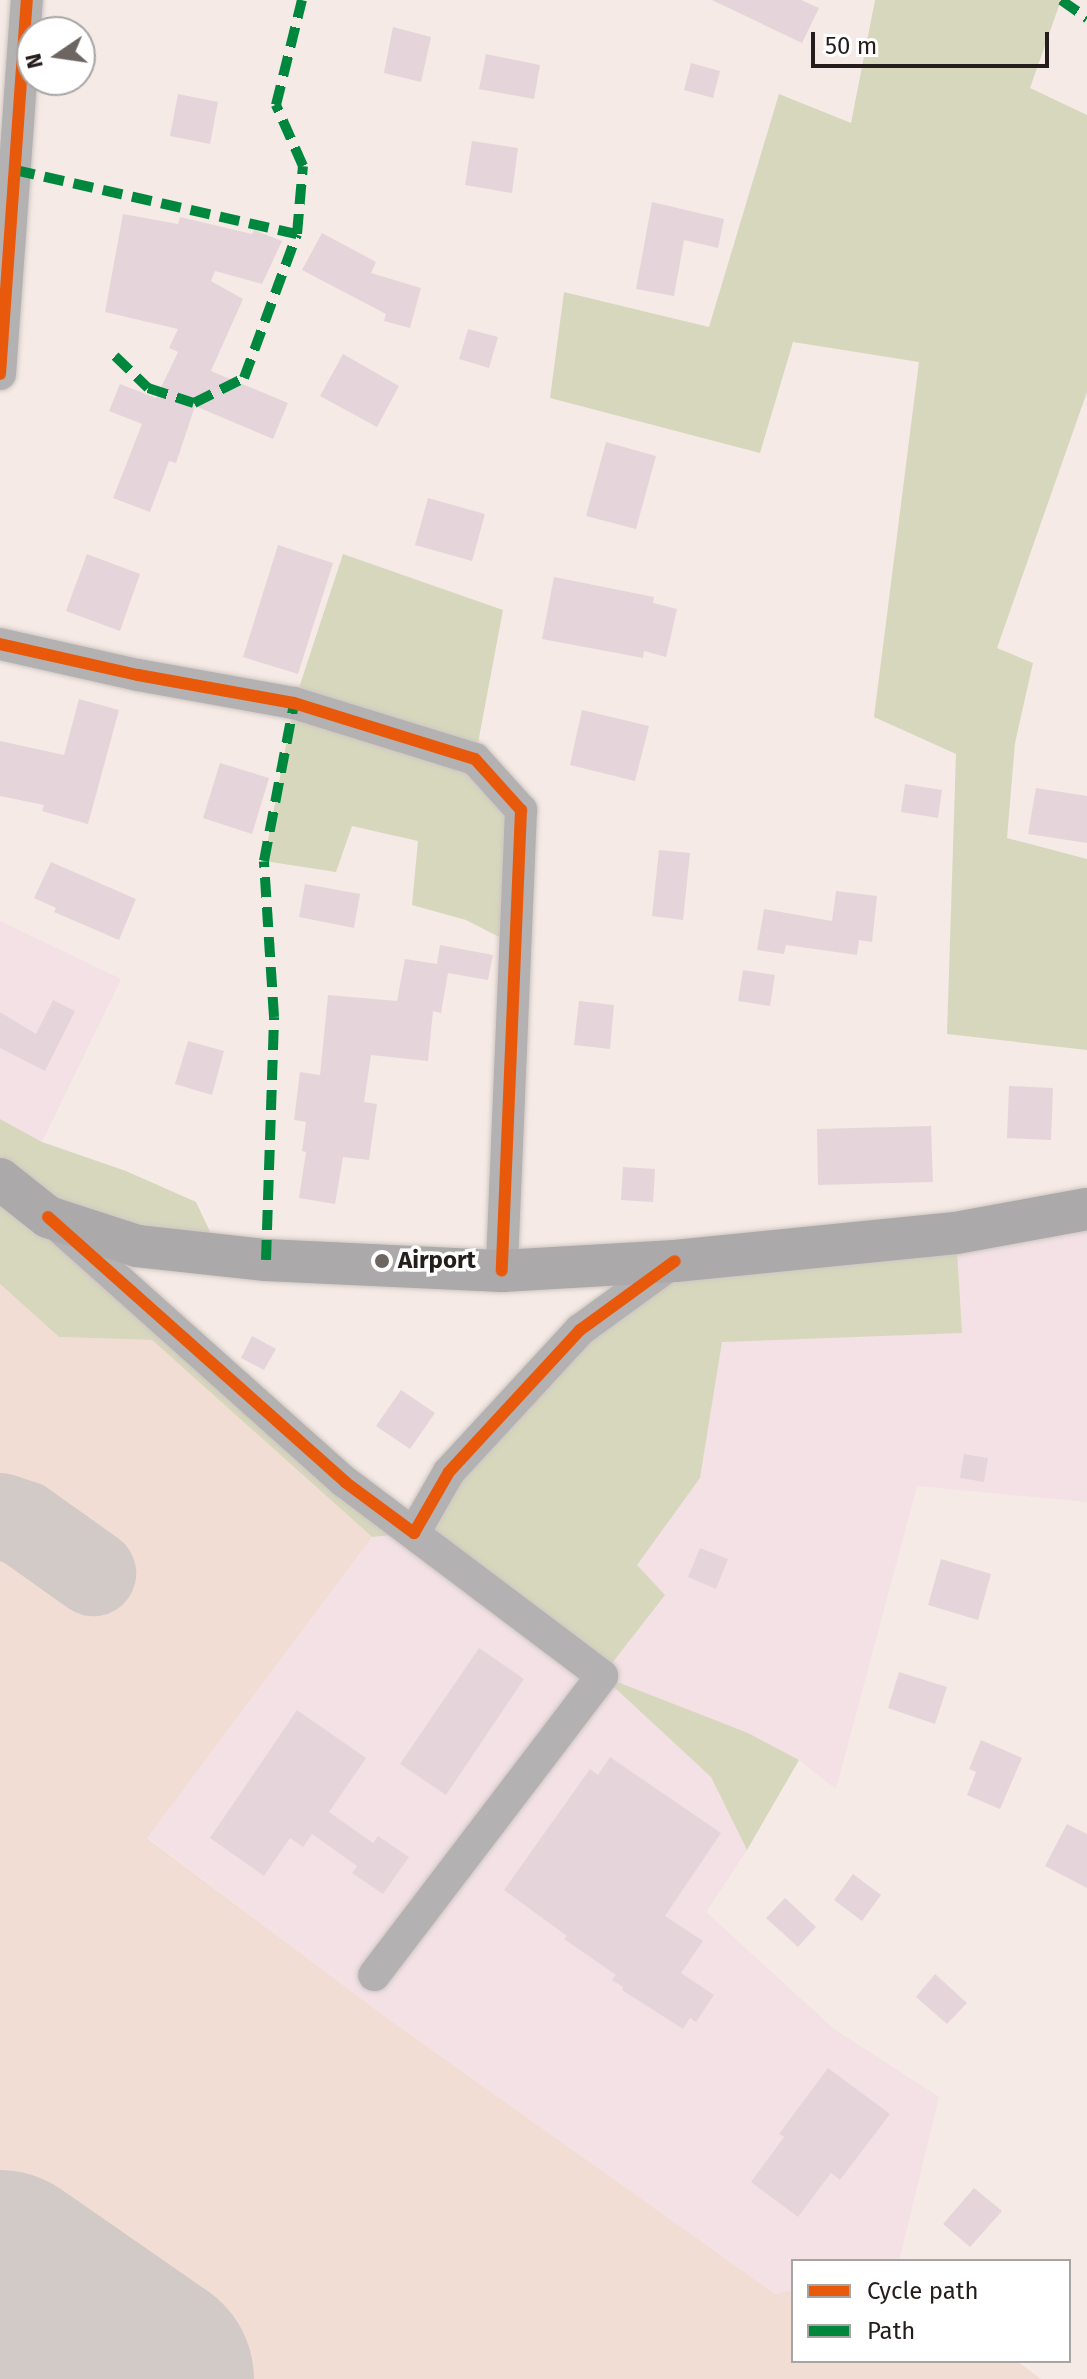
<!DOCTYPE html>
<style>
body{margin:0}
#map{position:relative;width:1087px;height:2379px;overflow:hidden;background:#f5eae5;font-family:"Fira Sans",sans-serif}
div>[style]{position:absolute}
.commercial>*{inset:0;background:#f3e1e5}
.built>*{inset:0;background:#f2ddd5}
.green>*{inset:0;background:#d7d7bd}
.taxiway>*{height:86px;margin:-43px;padding:0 43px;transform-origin:43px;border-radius:43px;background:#d2cac7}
.runway>*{height:214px;margin:-107px;padding:0 107px;transform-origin:107px;border-radius:107px;background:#d2cac7}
.building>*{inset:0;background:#e5d5db}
.roads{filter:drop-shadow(0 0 2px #cec6c2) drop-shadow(0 0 2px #cec6c2)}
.minor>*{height:32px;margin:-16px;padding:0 16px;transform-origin:16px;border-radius:16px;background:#b3b1b2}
.major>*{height:42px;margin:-21px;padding:0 21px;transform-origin:21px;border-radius:21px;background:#aca9aa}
.quiet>*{height:10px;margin-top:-5px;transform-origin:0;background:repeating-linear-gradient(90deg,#00873e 0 20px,transparent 0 30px)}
.cycleway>*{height:12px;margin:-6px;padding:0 6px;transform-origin:6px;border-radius:6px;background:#e8590c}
.dots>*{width:22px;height:22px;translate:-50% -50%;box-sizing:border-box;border:4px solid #fff;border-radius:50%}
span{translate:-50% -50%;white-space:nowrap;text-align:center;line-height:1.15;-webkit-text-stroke:7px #fff;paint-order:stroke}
.poi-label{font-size:24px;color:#241d1b;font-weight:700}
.left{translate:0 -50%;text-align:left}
.legend{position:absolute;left:791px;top:2259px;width:280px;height:104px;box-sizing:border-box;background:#fff;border:2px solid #a7a5a4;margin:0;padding:10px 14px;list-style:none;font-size:24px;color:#241d1b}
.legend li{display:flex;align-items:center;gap:16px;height:40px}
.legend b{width:40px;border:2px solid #a7a5a4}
.north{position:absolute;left:16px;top:16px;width:80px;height:80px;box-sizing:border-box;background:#fff;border:2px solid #a7a5a4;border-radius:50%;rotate:257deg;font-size:22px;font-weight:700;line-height:32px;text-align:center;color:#241d1b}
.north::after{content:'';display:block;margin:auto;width:28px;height:36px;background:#6d6562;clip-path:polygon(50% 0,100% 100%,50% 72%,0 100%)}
.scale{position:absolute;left:811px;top:32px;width:238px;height:36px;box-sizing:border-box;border:4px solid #241d1b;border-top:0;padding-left:10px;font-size:24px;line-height:28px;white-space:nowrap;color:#241d1b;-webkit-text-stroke:6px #fff;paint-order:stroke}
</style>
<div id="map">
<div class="commercial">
<i style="clip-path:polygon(0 921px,121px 979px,42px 1142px,0 1119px)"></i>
<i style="clip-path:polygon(1087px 1209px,1087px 1502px,917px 1486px,836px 1789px,799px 1760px,748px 1733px,604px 1678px,711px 1777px,747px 1850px,706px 1912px,834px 2029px,939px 2097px,899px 2261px,793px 2261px,793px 2290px,775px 2294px,387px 2018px,147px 1837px,372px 1537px,414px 1533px,636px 1565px,700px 1478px,722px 1341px,961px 1333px,956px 1233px)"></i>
</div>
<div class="built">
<i style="clip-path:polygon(0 1284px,59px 1337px,152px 1340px,372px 1537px,147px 1838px,387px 2018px,775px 2294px,793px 2290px,793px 2361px,1017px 2361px,1041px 2379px,0 2379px)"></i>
</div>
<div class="green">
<i style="clip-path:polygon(875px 0,1061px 0,1030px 88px,1087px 115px,1087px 392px,997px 648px,1033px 663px,1015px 743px,1007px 838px,1087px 859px,1087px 1050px,947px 1034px,956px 754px,874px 717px,919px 362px,793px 342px,760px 453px,550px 398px,564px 292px,709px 327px,779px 94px,851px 123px)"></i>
<i style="clip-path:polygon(343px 554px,503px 610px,475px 759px,521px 810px,515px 945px,466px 920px,412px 905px,418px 841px,352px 826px,336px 872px,264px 861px,294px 703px)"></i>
<i style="clip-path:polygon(0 1119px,42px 1142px,126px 1171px,196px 1202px,222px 1257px,50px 1218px,414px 1533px,449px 1472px,675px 1261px,956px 1233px,962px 1333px,722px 1342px,700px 1478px,637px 1565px,665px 1595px,602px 1676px,748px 1733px,799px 1760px,747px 1850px,711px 1777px,602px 1676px,414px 1533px,372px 1537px,152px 1340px,59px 1337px,0 1284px)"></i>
</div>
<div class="taxiway">
<i style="left:0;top:1516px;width:25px;rotate:18deg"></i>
<i style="left:24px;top:1524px;width:85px;rotate:35.4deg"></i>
</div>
<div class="runway">
<i style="left:0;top:2277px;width:179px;rotate:34.8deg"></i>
</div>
<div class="building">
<i style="clip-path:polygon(712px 0,801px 0,819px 8px,802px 43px)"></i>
<i style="clip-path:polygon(393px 27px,431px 37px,421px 82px,384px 73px)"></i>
<i style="clip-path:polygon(486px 54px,540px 65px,534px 99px,479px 89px)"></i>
<i style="clip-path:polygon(691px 63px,720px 71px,713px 98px,684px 90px)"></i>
<i style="clip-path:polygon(178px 94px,218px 102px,210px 144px,170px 136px)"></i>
<i style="clip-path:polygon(472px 141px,518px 148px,512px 193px,465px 185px)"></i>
<i style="clip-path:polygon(652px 202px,724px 219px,718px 248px,684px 240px,674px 296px,636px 289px)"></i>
<i style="clip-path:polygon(123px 214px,178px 224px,180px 217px,252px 234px,254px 230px,282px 241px,262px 284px,215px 271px,211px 281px,243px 299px,211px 371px,288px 403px,273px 439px,195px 406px,176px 463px,169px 461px,150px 512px,113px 498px,142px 424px,109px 411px,120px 384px,156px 398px,178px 352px,169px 348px,178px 329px,105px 312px)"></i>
<i style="clip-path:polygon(322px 233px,376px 262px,371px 273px,421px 288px,410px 328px,384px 321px,386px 314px,302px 270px)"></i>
<i style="clip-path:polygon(468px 329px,498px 337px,489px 368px,459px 359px)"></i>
<i style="clip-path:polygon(343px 354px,399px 386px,377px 427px,320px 396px)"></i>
<i style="clip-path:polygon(606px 442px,656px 456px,636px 529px,586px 516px)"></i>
<i style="clip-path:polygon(428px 498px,485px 514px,472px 561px,415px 545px)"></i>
<i style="clip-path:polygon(278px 545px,333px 563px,298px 674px,243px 657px)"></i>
<i style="clip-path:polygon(87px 554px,140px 574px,120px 631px,66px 611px)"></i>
<i style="clip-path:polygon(554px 577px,654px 597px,653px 603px,677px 609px,666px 657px,644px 651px,643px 658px,542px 639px)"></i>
<i style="clip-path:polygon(79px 699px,119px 710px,88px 824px,42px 811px,44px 805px,0 796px,0 741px,64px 755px)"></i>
<i style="clip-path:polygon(582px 710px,649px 726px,635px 781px,570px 765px)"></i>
<i style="clip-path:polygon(220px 763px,269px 778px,252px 834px,203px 818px)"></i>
<i style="clip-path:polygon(905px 784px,942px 790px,938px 818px,901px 812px)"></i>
<i style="clip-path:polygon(1036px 788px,1087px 796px,1087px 843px,1028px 834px)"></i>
<i style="clip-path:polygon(659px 850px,690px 853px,683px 920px,652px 916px)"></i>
<i style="clip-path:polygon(51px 862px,136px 899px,119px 940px,54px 912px,56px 908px,34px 898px)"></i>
<i style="clip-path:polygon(305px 884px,360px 894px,354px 928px,299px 917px)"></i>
<i style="clip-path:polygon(836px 891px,877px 896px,872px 942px,859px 940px,857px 955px,786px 945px,784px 954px,757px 950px,764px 909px,832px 921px)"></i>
<i style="clip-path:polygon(440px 945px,493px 955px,488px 980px,448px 973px,441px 1013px,433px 1011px,428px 1061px,371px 1055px,364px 1102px,377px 1104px,369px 1160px,343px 1157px,335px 1204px,299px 1198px,306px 1152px,302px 1151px,306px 1122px,294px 1120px,300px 1072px,320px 1075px,328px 995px,397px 1001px,405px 959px,437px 964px)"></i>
<i style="clip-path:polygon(743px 970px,775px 975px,770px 1006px,738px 1001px)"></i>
<i style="clip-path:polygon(53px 1000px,75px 1011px,45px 1071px,0 1048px,0 1012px,36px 1034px)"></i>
<i style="clip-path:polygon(579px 1001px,614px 1005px,610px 1049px,574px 1045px)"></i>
<i style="clip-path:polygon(188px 1041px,224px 1051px,212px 1095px,175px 1084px)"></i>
<i style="clip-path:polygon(1009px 1086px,1053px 1088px,1051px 1140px,1007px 1138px)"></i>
<i style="clip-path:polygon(931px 1126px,933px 1182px,818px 1185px,817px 1129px)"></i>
<i style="clip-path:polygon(623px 1167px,655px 1169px,653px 1202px,621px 1200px)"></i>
<i style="clip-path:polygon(252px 1336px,276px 1349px,264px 1370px,241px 1358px)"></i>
<i style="clip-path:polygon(401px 1390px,435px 1413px,410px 1449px,376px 1426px)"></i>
<i style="clip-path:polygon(964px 1454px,988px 1458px,984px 1482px,960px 1478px)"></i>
<i style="clip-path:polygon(700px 1548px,728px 1559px,716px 1589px,688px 1577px)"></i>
<i style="clip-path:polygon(941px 1559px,991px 1574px,978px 1620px,928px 1605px)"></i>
<i style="clip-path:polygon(479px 1648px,524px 1679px,446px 1795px,400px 1764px)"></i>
<i style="clip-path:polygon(899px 1672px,947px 1687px,935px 1724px,888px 1708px)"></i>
<i style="clip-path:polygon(297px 1710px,366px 1758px,329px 1812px,373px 1843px,378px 1836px,409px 1857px,383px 1894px,352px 1873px,357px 1866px,312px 1834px,303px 1847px,290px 1838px,264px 1876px,210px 1838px)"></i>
<i style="clip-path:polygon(981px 1740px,1022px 1758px,1000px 1809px,967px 1795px,976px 1772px,969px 1769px)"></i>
<i style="clip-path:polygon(610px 1757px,721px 1833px,665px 1916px,703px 1941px,681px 1973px,714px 1995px,696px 2022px,690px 2018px,683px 2029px,622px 1990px,623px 1987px,612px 1980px,616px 1975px,564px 1939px,567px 1936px,504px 1890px,590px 1769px,598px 1775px)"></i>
<i style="clip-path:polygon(1067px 1824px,1087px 1834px,1087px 1888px,1045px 1866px)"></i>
<i style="clip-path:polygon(853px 1874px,881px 1895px,862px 1921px,834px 1900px)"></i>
<i style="clip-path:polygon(785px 1898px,816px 1927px,798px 1947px,766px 1918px)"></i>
<i style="clip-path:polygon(935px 1974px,967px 2003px,947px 2024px,916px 1997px)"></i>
<i style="clip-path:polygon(828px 2068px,890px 2114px,840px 2180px,831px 2173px,798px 2217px,751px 2182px,784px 2137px,779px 2134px)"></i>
<i style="clip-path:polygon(974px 2188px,1002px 2211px,970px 2247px,943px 2224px)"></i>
</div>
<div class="roads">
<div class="minor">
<i style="left:0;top:374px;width:375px;rotate:-85.9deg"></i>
<i style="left:0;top:644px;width:141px;rotate:12.7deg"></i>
<i style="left:138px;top:675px;width:158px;rotate:10.2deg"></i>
<i style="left:294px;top:703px;width:189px;rotate:17.2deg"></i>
<i style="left:475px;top:759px;width:69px;rotate:48deg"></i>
<i style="left:521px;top:810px;width:461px;rotate:92.4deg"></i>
<i style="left:56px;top:1224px;width:387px;rotate:41.8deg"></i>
<i style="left:345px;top:1482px;width:322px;rotate:37deg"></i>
<i style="left:602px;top:1676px;width:376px;rotate:127.3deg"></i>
<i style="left:414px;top:1533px;width:70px;rotate:-60.2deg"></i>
<i style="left:449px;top:1472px;width:193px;rotate:-47.3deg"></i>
<i style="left:580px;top:1330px;width:117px;rotate:-36deg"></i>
</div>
<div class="major">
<i style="left:0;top:1179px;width:61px;rotate:38.4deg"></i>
<i style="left:48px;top:1217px;width:94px;rotate:18deg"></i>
<i style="left:137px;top:1246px;width:130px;rotate:6.2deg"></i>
<i style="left:266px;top:1260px;width:236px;rotate:2.7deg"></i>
<i style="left:502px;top:1271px;width:173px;rotate:-3.3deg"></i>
<i style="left:675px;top:1261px;width:282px;rotate:-5.7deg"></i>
<i style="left:956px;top:1233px;width:133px;rotate:-10.4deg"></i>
</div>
</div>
<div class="quiet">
<i style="left:1061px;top:0;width:32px;rotate:35deg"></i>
<i style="left:15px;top:170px;width:289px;rotate:12.8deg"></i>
<i style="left:115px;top:356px;width:46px;rotate:44.1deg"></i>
<i style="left:148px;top:388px;width:48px;rotate:18.1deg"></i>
<i style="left:194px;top:403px;width:56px;rotate:-26.6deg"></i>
<i style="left:244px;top:378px;width:153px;rotate:-69.8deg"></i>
<i style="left:297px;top:234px;width:68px;rotate:-85deg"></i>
<i style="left:303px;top:166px;width:67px;rotate:-113.9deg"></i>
<i style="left:276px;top:105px;width:108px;rotate:-76.1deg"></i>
<i style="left:266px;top:1260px;width:243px;rotate:-88.1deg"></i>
<i style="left:274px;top:1017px;width:156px;rotate:-93.7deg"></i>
<i style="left:264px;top:861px;width:161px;rotate:-79.2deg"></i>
</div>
<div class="cycleway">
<i style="left:0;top:374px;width:375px;rotate:-85.9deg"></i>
<i style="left:0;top:644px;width:141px;rotate:12.7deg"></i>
<i style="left:138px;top:675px;width:158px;rotate:10.2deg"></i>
<i style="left:294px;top:703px;width:189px;rotate:17.2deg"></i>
<i style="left:475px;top:759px;width:69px;rotate:48deg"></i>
<i style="left:521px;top:810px;width:461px;rotate:92.4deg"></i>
<i style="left:48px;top:1217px;width:398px;rotate:41.7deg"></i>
<i style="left:345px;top:1482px;width:86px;rotate:36.5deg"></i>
<i style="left:414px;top:1533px;width:70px;rotate:-60.2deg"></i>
<i style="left:449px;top:1472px;width:193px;rotate:-47.3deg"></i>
<i style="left:580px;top:1330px;width:117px;rotate:-36deg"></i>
</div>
<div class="dots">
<i style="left:382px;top:1261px;background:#6d6562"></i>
</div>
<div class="poi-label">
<span class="left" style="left:398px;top:1261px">Airport</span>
</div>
<ul class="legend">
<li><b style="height:10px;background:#e8590c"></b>Cycle path</li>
<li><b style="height:10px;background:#00873e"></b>Path</li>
</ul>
<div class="north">N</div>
<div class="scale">50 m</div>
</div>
